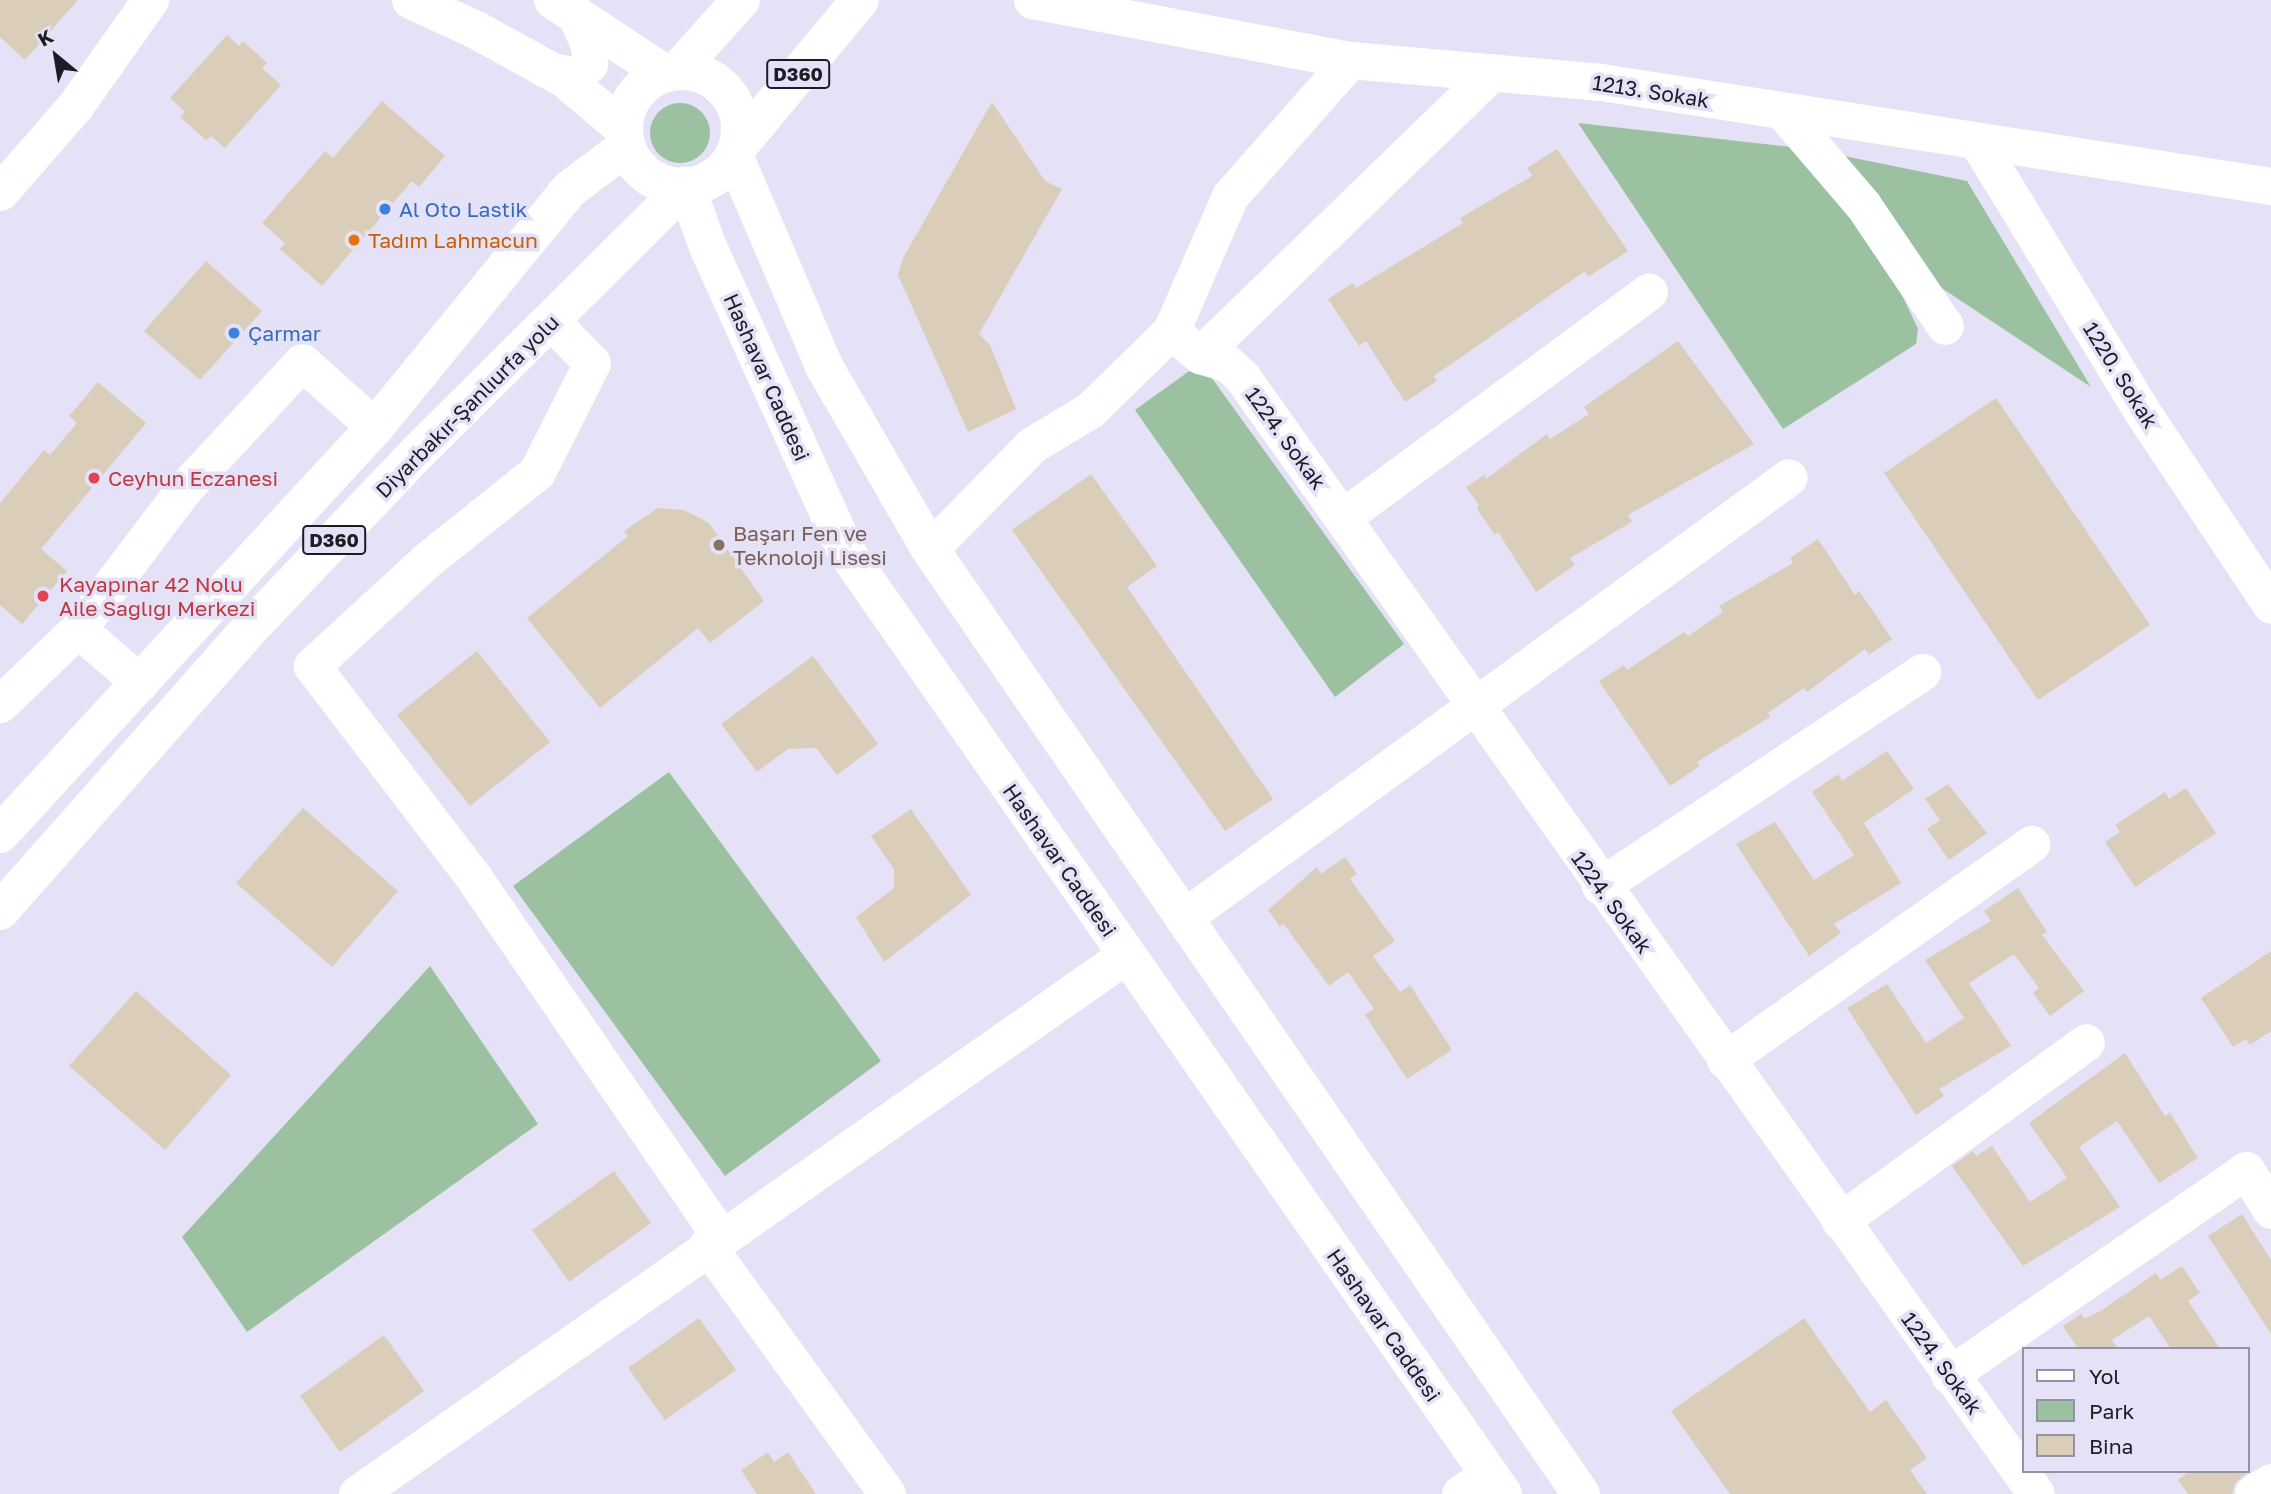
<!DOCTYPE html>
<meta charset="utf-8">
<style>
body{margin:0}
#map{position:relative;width:2271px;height:1494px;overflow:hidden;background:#e5e2f7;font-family:"Golos Text",sans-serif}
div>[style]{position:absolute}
.green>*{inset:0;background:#9bc1a0}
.round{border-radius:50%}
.building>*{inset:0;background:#dacebb}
.minor>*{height:37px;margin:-18.5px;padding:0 18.5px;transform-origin:18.5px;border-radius:18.5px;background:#fff}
.major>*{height:38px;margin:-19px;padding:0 19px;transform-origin:19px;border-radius:19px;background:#fff}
.highway>*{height:38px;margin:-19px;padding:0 19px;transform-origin:19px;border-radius:19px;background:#fff}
.highway>.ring{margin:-19px;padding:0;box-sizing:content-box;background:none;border:38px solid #fff;border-radius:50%}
.dots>*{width:19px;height:19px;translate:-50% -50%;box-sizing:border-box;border:4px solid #e5e2f7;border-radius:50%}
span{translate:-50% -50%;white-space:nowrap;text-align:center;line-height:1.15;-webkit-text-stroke:7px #e5e2f7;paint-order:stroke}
.shield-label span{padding:2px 5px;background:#e5e2f7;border:2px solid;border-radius:5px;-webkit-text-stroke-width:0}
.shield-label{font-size:19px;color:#1d1b23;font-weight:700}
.street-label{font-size:21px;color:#1d1b23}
.shop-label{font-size:21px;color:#366cbe}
.left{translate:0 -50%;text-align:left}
.food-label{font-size:21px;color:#c56008}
.health-label{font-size:21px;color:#be3a42}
.education-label{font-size:21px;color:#785e54}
.legend{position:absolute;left:2022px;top:1347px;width:228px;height:126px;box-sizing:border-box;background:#e5e2f7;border:2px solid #9592a2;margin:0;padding:9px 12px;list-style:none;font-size:21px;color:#1d1b23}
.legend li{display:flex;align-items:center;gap:14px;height:35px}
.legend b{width:35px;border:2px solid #9592a2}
.north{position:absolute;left:21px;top:21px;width:70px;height:70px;-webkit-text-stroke:5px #e5e2f7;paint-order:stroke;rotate:330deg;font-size:19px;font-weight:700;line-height:28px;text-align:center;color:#1d1b23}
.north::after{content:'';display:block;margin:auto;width:24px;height:32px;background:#1d1b23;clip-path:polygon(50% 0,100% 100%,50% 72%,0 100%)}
</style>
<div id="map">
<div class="green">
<i class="round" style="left:650px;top:103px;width:60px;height:60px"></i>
<i style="clip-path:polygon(1578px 123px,1792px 147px,1854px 218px,1894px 278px,1918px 329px,1916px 344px,1783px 429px)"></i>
<i style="clip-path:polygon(1844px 156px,1967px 181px,2091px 387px,1925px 277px)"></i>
<i style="clip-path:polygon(1192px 369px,1206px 370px,1404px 644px,1335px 697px,1135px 410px)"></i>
<i style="clip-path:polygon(669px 772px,881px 1061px,725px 1176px,513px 886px)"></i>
<i style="clip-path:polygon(430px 966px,538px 1124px,247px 1332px,182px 1237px)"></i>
</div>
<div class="building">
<i style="clip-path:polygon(0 0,78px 0,25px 60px,0 37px)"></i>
<i style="clip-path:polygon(227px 35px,239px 46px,243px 41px,267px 63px,262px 68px,281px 85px,225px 148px,211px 136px,206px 140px,180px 117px,185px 112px,170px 98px)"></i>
<i style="clip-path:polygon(382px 101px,445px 156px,419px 187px,412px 181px,322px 286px,280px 249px,285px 243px,262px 223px,325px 151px,333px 158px)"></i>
<i style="clip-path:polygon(992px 102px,1045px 181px,1062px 189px,979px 334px,990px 345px,1016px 409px,968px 432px,898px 275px,903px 258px)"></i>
<i style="clip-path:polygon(1557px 149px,1628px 251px,1588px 277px,1585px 271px,1434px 376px,1437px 381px,1405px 402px,1366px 341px,1359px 346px,1328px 299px,1353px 283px,1356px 288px,1463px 223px,1460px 218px,1532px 176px,1527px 168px)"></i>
<i style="clip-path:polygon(206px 261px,262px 311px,200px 380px,144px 331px)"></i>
<i style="clip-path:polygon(1678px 341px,1754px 444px,1628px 515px,1632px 522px,1570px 558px,1575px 565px,1536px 592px,1498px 532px,1495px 535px,1477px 509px,1479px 505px,1466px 487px,1484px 475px,1486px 479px,1547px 434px,1550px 439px,1589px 414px,1584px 407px)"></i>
<i style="clip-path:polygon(98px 382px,146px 423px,41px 549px,67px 571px,22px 624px,0 605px,0 503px,44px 450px,50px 455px,77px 423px,69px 416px)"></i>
<i style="clip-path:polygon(1996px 398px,2150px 625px,2038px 700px,1884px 473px)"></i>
<i style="clip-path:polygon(1091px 474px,1157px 566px,1127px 587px,1273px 799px,1225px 831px,1012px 530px)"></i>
<i style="clip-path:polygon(658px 508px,684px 510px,709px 523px,764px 601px,710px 643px,698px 628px,600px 708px,527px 618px,628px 536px,624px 531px)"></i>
<i style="clip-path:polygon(1818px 539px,1855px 595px,1859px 591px,1892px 639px,1869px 655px,1865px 649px,1807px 692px,1804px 688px,1768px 713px,1770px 717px,1697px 762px,1700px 766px,1670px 786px,1599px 681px,1624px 665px,1627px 670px,1684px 632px,1688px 636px,1723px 612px,1719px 606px,1793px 563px,1790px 558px)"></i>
<i style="clip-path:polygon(477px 651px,550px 742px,470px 806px,397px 715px)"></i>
<i style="clip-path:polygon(813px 656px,878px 744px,837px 775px,816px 748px,788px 749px,757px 772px,721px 724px)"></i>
<i style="clip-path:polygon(1887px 751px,1914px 789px,1864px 823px,1901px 883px,1834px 924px,1841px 933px,1809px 956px,1736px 844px,1775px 822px,1814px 880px,1854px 855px,1812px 792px,1838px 774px,1842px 781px)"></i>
<i style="clip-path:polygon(1948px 784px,1987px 833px,1949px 860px,1927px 829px,1940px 820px,1925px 799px)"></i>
<i style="clip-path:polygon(2186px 788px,2216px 833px,2135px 887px,2105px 842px,2120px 832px,2115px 825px,2165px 792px,2169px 799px)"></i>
<i style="clip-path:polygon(303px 808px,398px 891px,332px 967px,236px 883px)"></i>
<i style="clip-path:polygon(911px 809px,971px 895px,884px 962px,856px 917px,894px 888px,894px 869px,871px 836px)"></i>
<i style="clip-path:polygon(1345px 857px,1357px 874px,1350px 879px,1395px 941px,1373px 956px,1400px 992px,1410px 985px,1452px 1050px,1407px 1079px,1365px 1015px,1374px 1009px,1348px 972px,1329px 986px,1283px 923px,1280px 927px,1268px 910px,1317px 867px,1321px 874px)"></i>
<i style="clip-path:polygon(2018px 888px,2047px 932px,2042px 935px,2084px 991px,2050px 1016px,2033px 993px,2039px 988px,2014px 954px,1969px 983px,2011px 1046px,1939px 1089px,1944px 1096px,1916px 1115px,1847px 1008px,1887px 984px,1926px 1043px,1964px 1018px,1925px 960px,1991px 921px,1984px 911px)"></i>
<i style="clip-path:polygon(2271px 951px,2271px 1031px,2250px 1045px,2246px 1039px,2233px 1047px,2201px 998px)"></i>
<i style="clip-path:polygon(136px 991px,231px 1075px,165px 1150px,69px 1066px)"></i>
<i style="clip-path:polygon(2125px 1053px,2165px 1116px,2170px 1113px,2198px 1158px,2159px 1183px,2117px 1121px,2079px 1147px,2120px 1207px,2023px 1266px,1952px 1166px,1973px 1151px,1976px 1156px,1992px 1146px,2030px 1202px,2067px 1178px,2029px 1123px)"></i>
<i style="clip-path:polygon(614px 1171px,651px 1223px,569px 1282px,532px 1230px)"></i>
<i style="clip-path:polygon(2242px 1214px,2271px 1260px,2271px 1334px,2208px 1236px)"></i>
<i style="clip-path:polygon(2182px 1266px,2200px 1293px,2188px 1301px,2220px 1349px,2171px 1349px,2149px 1316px,2112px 1340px,2118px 1349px,2078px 1349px,2063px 1326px,2081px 1314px,2085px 1319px,2102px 1310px,2156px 1273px,2160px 1280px)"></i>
<i style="clip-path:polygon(699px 1318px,736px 1370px,665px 1420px,628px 1368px)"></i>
<i style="clip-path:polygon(1804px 1318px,1870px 1412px,1886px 1400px,1927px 1458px,1910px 1470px,1927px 1494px,1730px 1494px,1671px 1411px)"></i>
<i style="clip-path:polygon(384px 1335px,424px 1391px,340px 1452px,300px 1396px)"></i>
<i style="clip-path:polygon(768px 1452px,774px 1462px,788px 1452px,816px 1494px,757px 1494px,741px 1470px)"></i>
<i style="clip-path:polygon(2190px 1471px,2249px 1471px,2235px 1483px,2232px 1494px,2188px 1494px,2178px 1480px)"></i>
</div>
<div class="minor">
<i style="left:1032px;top:0;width:324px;rotate:10.7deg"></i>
<i style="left:1350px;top:60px;width:252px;rotate:5deg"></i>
<i style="left:1601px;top:82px;width:678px;rotate:8.82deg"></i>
<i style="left:545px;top:69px;width:32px;rotate:13deg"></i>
<i style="left:576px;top:76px;width:18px;rotate:-43deg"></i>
<i style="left:589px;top:64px;width:16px;rotate:-86deg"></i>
<i style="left:590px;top:48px;width:38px;rotate:-113deg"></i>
<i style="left:1785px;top:114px;width:120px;rotate:49.4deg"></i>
<i style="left:1863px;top:205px;width:146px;rotate:55.9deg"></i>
<i style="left:1977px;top:141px;width:315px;rotate:58.6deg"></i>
<i style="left:2141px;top:410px;width:234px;rotate:56.3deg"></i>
<i style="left:0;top:192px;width:114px;rotate:-48.9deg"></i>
<i style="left:75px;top:106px;width:130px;rotate:-54.7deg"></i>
<i style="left:552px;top:322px;width:57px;rotate:45.7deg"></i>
<i style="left:592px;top:363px;width:122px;rotate:116.8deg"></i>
<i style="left:537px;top:472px;width:142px;rotate:141.3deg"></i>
<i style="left:426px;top:561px;width:155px;rotate:137.4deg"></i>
<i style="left:312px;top:666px;width:267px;rotate:52.6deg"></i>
<i style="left:474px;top:878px;width:434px;rotate:55.5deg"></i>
<i style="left:1171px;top:331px;width:38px;rotate:40deg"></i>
<i style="left:1200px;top:355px;width:28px;rotate:17deg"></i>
<i style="left:1227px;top:363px;width:21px;rotate:43deg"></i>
<i style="left:1242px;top:377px;width:1370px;rotate:54.59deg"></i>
<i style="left:1200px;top:355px;width:404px;rotate:-44.1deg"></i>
<i style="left:1343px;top:517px;width:380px;rotate:-36.4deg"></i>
<i style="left:930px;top:549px;width:146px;rotate:-45.6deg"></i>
<i style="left:1032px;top:445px;width:68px;rotate:-31.1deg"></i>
<i style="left:1090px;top:410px;width:113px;rotate:-44.3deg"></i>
<i style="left:1171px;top:331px;width:147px;rotate:-66.4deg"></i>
<i style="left:1230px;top:196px;width:181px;rotate:-48.6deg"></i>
<i style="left:78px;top:629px;width:82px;rotate:41.1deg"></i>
<i style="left:0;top:704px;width:108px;rotate:-43.9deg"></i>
<i style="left:78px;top:629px;width:176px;rotate:-52.9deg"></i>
<i style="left:184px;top:489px;width:173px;rotate:-47.1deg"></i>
<i style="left:302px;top:362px;width:98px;rotate:41.7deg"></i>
<i style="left:1600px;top:886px;width:387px;rotate:-33.6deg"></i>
<i style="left:1183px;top:918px;width:749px;rotate:-36.04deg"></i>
<i style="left:1725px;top:1060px;width:375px;rotate:-35.2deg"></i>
<i style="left:1840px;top:1221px;width:304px;rotate:-36deg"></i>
<i style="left:707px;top:1245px;width:307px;rotate:54.1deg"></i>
<i style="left:1949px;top:1375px;width:361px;rotate:-34.6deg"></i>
<i style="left:2246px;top:1170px;width:47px;rotate:58deg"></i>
<i style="left:357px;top:1494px;width:939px;rotate:-35.03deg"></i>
<i style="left:1460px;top:1494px;width:35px;rotate:-35deg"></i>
</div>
<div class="major">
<i style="left:411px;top:0;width:74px;rotate:24.8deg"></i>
<i style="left:478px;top:31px;width:99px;rotate:28.9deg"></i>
<i style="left:565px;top:79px;width:77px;rotate:40.3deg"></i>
<i style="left:553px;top:0;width:133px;rotate:33.3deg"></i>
<i style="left:734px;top:155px;width:232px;rotate:66.9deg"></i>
<i style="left:825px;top:368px;width:209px;rotate:59.9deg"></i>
<i style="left:930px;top:549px;width:1148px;rotate:55.44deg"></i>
<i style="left:686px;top:186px;width:65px;rotate:70.2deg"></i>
<i style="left:708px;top:247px;width:336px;rotate:65.6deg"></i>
<i style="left:847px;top:553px;width:1147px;rotate:55.12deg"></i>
<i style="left:2254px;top:1494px;width:20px;rotate:-33deg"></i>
</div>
<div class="highway">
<i style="left:678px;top:70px;width:94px;rotate:-48deg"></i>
<i class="ring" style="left:624px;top:71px;width:78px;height:78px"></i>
<i style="left:737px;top:148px;width:192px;rotate:-50.3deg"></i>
<i style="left:0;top:834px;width:553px;rotate:-47.34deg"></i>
<i style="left:375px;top:427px;width:308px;rotate:-50.7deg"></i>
<i style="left:570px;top:189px;width:71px;rotate:-37deg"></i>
<i style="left:0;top:911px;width:387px;rotate:-48.5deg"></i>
<i style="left:257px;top:621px;width:233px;rotate:-46.4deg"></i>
<i style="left:418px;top:452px;width:378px;rotate:-44.8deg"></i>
</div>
<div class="dots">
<i style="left:385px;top:209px;background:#3f7fe0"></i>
<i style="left:354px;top:240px;background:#e8710a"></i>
<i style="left:234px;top:333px;background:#3f7fe0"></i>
<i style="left:94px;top:478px;background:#e0444e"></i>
<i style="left:719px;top:545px;background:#8d6e63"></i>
<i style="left:43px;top:596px;background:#e0444e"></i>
</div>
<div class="shield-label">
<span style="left:798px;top:74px">D360</span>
<span style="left:334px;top:540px">D360</span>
</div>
<div class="street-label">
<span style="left:1651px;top:91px;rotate:9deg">1213. Sokak</span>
<span style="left:2121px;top:375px;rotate:58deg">1220. Sokak</span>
<span style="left:767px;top:377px;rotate:66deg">Hashavar Caddesi</span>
<span style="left:467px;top:406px;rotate:-45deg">Diyarbakır-Şanlıurfa yolu</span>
<span style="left:1286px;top:438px;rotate:54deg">1224. Sokak</span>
<span style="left:1060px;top:860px;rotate:55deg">Hashavar Caddesi</span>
<span style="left:1612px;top:902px;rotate:54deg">1224. Sokak</span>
<span style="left:1384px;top:1325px;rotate:55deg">Hashavar Caddesi</span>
<span style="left:1942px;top:1363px;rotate:54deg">1224. Sokak</span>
</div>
<div class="shop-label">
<span class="left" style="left:399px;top:209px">Al Oto Lastik</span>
<span class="left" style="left:248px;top:333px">Çarmar</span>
</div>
<div class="food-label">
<span class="left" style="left:368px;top:240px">Tadım Lahmacun</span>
</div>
<div class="health-label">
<span class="left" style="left:108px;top:478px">Ceyhun Eczanesi</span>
<span class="left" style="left:59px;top:596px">Kayapınar 42 Nolu<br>Aile Sağlığı Merkezi</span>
</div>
<div class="education-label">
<span class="left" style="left:733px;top:545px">Başarı Fen ve<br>Teknoloji Lisesi</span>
</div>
<ul class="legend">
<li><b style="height:9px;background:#fff"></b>Yol</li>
<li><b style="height:19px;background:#9bc1a0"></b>Park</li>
<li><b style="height:19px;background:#dacebb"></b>Bina</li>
</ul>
<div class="north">K</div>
</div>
